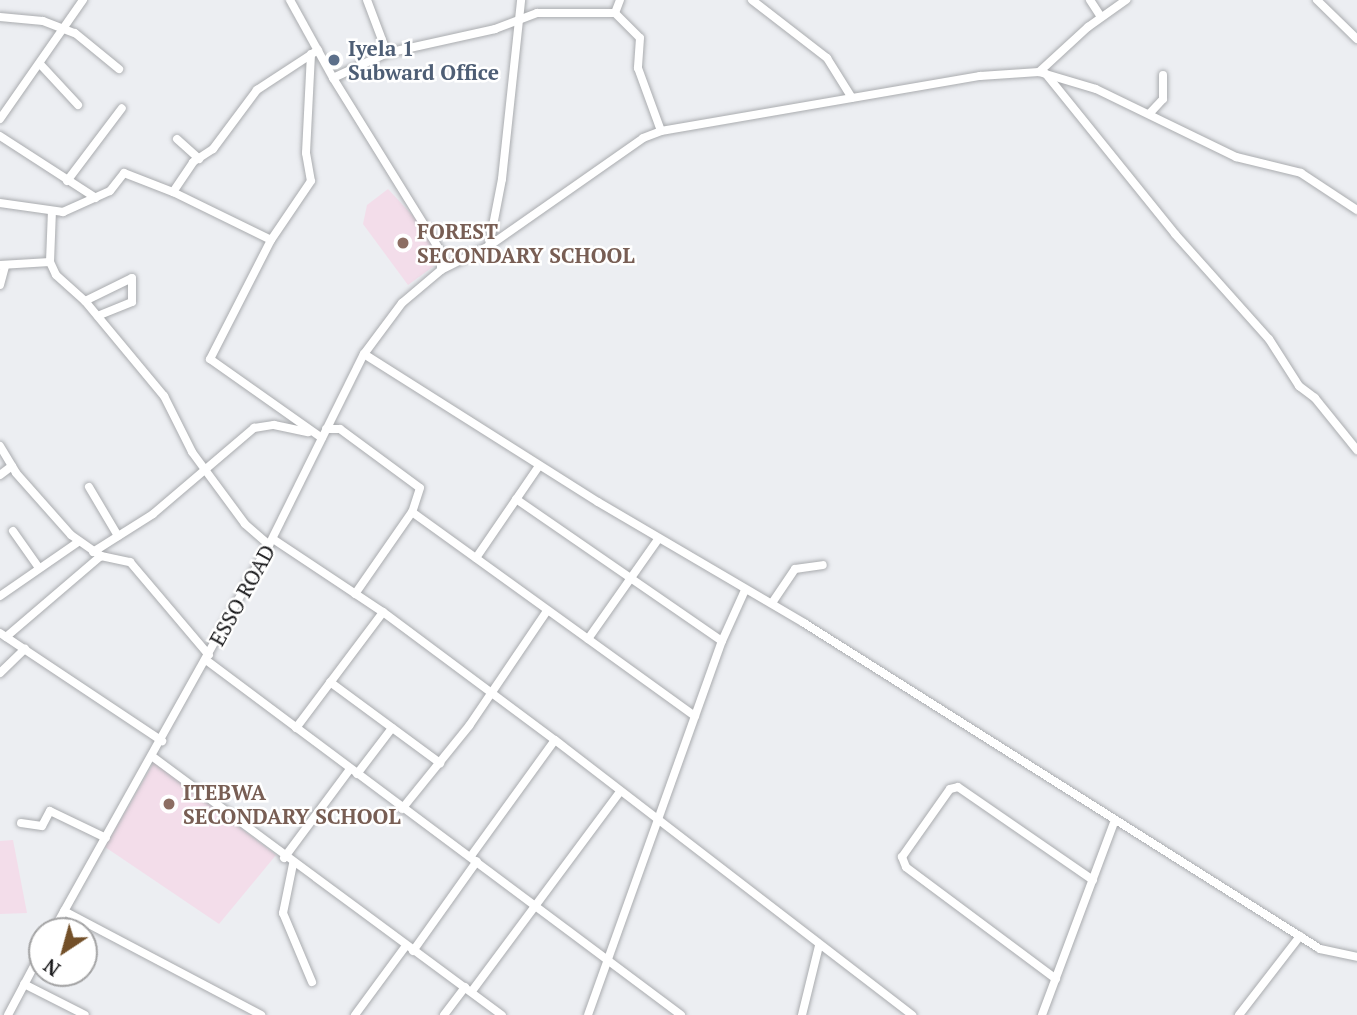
<!DOCTYPE html>
<style>
body{margin:0}
#map{position:relative;width:1357px;height:1015px;overflow:hidden;background:#eceef2;font-family:"PT Serif",serif}
div>[style]{position:absolute}
.education>*{inset:0;background:#f3ddea}
.roads{filter:drop-shadow(0 0 2px #aaacaf) drop-shadow(0 0 2px #aaacaf)}
.minor>*{height:8px;margin:-4px;padding:0 4px;transform-origin:4px;border-radius:4px;background:#fff}
.dots>*{width:19px;height:19px;translate:-50% -50%;box-sizing:border-box;border:4px solid #fff;border-radius:50%}
span{translate:-50% -50%;white-space:nowrap;text-align:center;line-height:1.15;-webkit-text-stroke:5px #fff;paint-order:stroke}
.service-label{font-size:21px;color:#4e5e75;font-weight:700}
.left{translate:0 -50%;text-align:left}
.education-label{font-size:21px;color:#785e54;font-weight:700}
.street-label{font-size:21px;color:#1a1a1c}
.north{position:absolute;left:28px;top:917px;width:70px;height:70px;box-sizing:border-box;background:#fff;border:2px solid #a3a3a4;border-radius:50%;rotate:216deg;font-size:19px;font-weight:700;line-height:28px;text-align:center;color:#1a1a1c}
.north::after{content:'';display:block;margin:auto;width:24px;height:32px;background:#735029;clip-path:polygon(50% 0,100% 100%,50% 72%,0 100%)}
</style>
<div id="map">
<div class="education">
<i style="clip-path:polygon(388px 189px,415px 218px,441px 261px,408px 285px,363px 224px,367px 205px)"></i>
<i style="clip-path:polygon(154px 762px,276px 855px,219px 924px,105px 847px)"></i>
<i style="clip-path:polygon(13px 840px,27px 913px,0 914px,0 841px)"></i>
</div>
<div class="roads">
<div class="minor">
<i style="left:290px;top:0;width:89px;rotate:61.1deg"></i>
<i style="left:333px;top:78px;width:205px;rotate:58.2deg"></i>
<i style="left:441px;top:252px;width:18px;rotate:90deg"></i>
<i style="left:367px;top:0;width:57px;rotate:69.3deg"></i>
<i style="left:752px;top:0;width:95px;rotate:37.7deg"></i>
<i style="left:827px;top:58px;width:47px;rotate:58deg"></i>
<i style="left:1090px;top:0;width:20px;rotate:57deg"></i>
<i style="left:1317px;top:0;width:56px;rotate:44.3deg"></i>
<i style="left:615px;top:13px;width:35px;rotate:45deg"></i>
<i style="left:640px;top:38px;width:30px;rotate:94deg"></i>
<i style="left:638px;top:68px;width:67px;rotate:69.9deg"></i>
<i style="left:0;top:17px;width:43px;rotate:5.3deg"></i>
<i style="left:43px;top:21px;width:34px;rotate:21deg"></i>
<i style="left:75px;top:33px;width:57px;rotate:39.3deg"></i>
<i style="left:311px;top:54px;width:99px;rotate:92.9deg"></i>
<i style="left:306px;top:153px;width:28px;rotate:80deg"></i>
<i style="left:311px;top:181px;width:71px;rotate:124.1deg"></i>
<i style="left:271px;top:240px;width:134px;rotate:117.1deg"></i>
<i style="left:210px;top:359px;width:137px;rotate:35.2deg"></i>
<i style="left:40px;top:64px;width:56px;rotate:47.2deg"></i>
<i style="left:1039px;top:72px;width:67px;rotate:-42.6deg"></i>
<i style="left:1088px;top:27px;width:47px;rotate:-35.4deg"></i>
<i style="left:1046px;top:74px;width:206px;rotate:51.1deg"></i>
<i style="left:1175px;top:234px;width:141px;rotate:48.2deg"></i>
<i style="left:1269px;top:339px;width:56px;rotate:57.4deg"></i>
<i style="left:1299px;top:386px;width:20px;rotate:37deg"></i>
<i style="left:1315px;top:398px;width:67px;rotate:51.1deg"></i>
<i style="left:333px;top:78px;width:60px;rotate:-24.8deg"></i>
<i style="left:387px;top:53px;width:111px;rotate:-12.5deg"></i>
<i style="left:495px;top:29px;width:45px;rotate:-20.9deg"></i>
<i style="left:537px;top:13px;width:78px"></i>
<i style="left:615px;top:13px;width:14px;rotate:-69deg"></i>
<i style="left:1150px;top:113px;width:19px;rotate:-47deg"></i>
<i style="left:1163px;top:99px;width:24px;rotate:-90deg"></i>
<i style="left:0;top:119px;width:145px;rotate:-55.1deg"></i>
<i style="left:0;top:136px;width:114px;rotate:32.9deg"></i>
<i style="left:177px;top:139px;width:30px;rotate:42deg"></i>
<i style="left:67px;top:181px;width:91px;rotate:-53deg"></i>
<i style="left:173px;top:192px;width:109px;rotate:26.1deg"></i>
<i style="left:0;top:203px;width:64px;rotate:8.1deg"></i>
<i style="left:63px;top:212px;width:51px;rotate:-24.1deg"></i>
<i style="left:110px;top:191px;width:23px;rotate:-52deg"></i>
<i style="left:124px;top:173px;width:53px;rotate:21.2deg"></i>
<i style="left:173px;top:192px;width:36px;rotate:-56deg"></i>
<i style="left:193px;top:162px;width:24px;rotate:-33deg"></i>
<i style="left:213px;top:149px;width:74px;rotate:-53.3deg"></i>
<i style="left:257px;top:90px;width:73px;rotate:-33.3deg"></i>
<i style="left:489px;top:246px;width:68px;rotate:-79deg"></i>
<i style="left:502px;top:179px;width:180px;rotate:-83.9deg"></i>
<i style="left:50px;top:262px;width:51px;rotate:-87.8deg"></i>
<i style="left:0;top:265px;width:50px;rotate:-3.4deg"></i>
<i style="left:50px;top:262px;width:14px;rotate:65deg"></i>
<i style="left:56px;top:275px;width:39px;rotate:42deg"></i>
<i style="left:85px;top:301px;width:124px;rotate:50.3deg"></i>
<i style="left:164px;top:396px;width:63px;rotate:63.4deg"></i>
<i style="left:192px;top:452px;width:89px;rotate:53.6deg"></i>
<i style="left:245px;top:524px;width:32px;rotate:41deg"></i>
<i style="left:0;top:285px;width:20px;rotate:-75deg"></i>
<i style="left:85px;top:301px;width:52px;rotate:-26.1deg"></i>
<i style="left:132px;top:278px;width:24px;rotate:90deg"></i>
<i style="left:132px;top:302px;width:37px;rotate:158deg"></i>
<i style="left:364px;top:354px;width:277px;rotate:32.3deg"></i>
<i style="left:598px;top:502px;width:239px;rotate:30.4deg"></i>
<i style="left:804px;top:623px;width:610px;rotate:32.28deg"></i>
<i style="left:1320px;top:949px;width:38px;rotate:12deg"></i>
<i style="left:326px;top:429px;width:14px"></i>
<i style="left:340px;top:429px;width:99px;rotate:36.4deg"></i>
<i style="left:420px;top:488px;width:25px;rotate:108deg"></i>
<i style="left:0;top:446px;width:31px;rotate:59deg"></i>
<i style="left:16px;top:473px;width:83px;rotate:48.4deg"></i>
<i style="left:71px;top:535px;width:37px;rotate:35deg"></i>
<i style="left:101px;top:556px;width:30px;rotate:12deg"></i>
<i style="left:130px;top:562px;width:122px;rotate:49.7deg"></i>
<i style="left:0;top:475px;width:15px;rotate:-37deg"></i>
<i style="left:89px;top:487px;width:57px;rotate:59.4deg"></i>
<i style="left:516px;top:499px;width:250px;rotate:34.6deg"></i>
<i style="left:13px;top:531px;width:45px;rotate:54.9deg"></i>
<i style="left:273px;top:539px;width:132px;rotate:33.6deg"></i>
<i style="left:383px;top:612px;width:214px;rotate:36.7deg"></i>
<i style="left:555px;top:740px;width:451px;rotate:37.6deg"></i>
<i style="left:93px;top:552px;width:71px;rotate:-32.3deg"></i>
<i style="left:153px;top:514px;width:133px;rotate:-40.4deg"></i>
<i style="left:254px;top:428px;width:20px;rotate:-9deg"></i>
<i style="left:274px;top:425px;width:35px;rotate:12deg"></i>
<i style="left:476px;top:558px;width:112px;rotate:-55.6deg"></i>
<i style="left:355px;top:594px;width:100px;rotate:-55.2deg"></i>
<i style="left:412px;top:512px;width:349px;rotate:35.8deg"></i>
<i style="left:0;top:596px;width:95px;rotate:-34.7deg"></i>
<i style="left:772px;top:603px;width:41px;rotate:-55.9deg"></i>
<i style="left:795px;top:569px;width:28px;rotate:-8deg"></i>
<i style="left:0;top:633px;width:195px;rotate:33.7deg"></i>
<i style="left:6px;top:637px;width:125px;rotate:-40.5deg"></i>
<i style="left:588px;top:639px;width:123px;rotate:-54.9deg"></i>
<i style="left:206px;top:660px;width:593px;rotate:36.77deg"></i>
<i style="left:0;top:673px;width:35px;rotate:-44deg"></i>
<i style="left:330px;top:682px;width:137px;rotate:36.4deg"></i>
<i style="left:296px;top:728px;width:145px;rotate:-53.1deg"></i>
<i style="left:153px;top:757px;width:434px;rotate:36.5deg"></i>
<i style="left:357px;top:774px;width:58px;rotate:-52.7deg"></i>
<i style="left:402px;top:809px;width:107px;rotate:-51.1deg"></i>
<i style="left:469px;top:726px;width:139px;rotate:-55.9deg"></i>
<i style="left:21px;top:823px;width:21px;rotate:8deg"></i>
<i style="left:42px;top:826px;width:17px;rotate:-62deg"></i>
<i style="left:50px;top:811px;width:62px;rotate:25.7deg"></i>
<i style="left:471px;top:856px;width:143px;rotate:-54.1deg"></i>
<i style="left:284px;top:858px;width:111px;rotate:-53.4deg"></i>
<i style="left:293px;top:864px;width:50px;rotate:101.5deg"></i>
<i style="left:283px;top:913px;width:75px;rotate:67.2deg"></i>
<i style="left:64px;top:911px;width:223px;rotate:27.8deg"></i>
<i style="left:53px;top:931px;width:442px;rotate:-60.8deg"></i>
<i style="left:269px;top:545px;width:213px;rotate:-63.6deg"></i>
<i style="left:364px;top:354px;width:64px;rotate:-53.3deg"></i>
<i style="left:402px;top:303px;width:51px;rotate:-40.2deg"></i>
<i style="left:441px;top:270px;width:54px;rotate:-26.6deg"></i>
<i style="left:489px;top:246px;width:188px;rotate:-35deg"></i>
<i style="left:643px;top:138px;width:19px;rotate:-21deg"></i>
<i style="left:661px;top:131px;width:324px;rotate:-9.8deg"></i>
<i style="left:980px;top:76px;width:59px;rotate:-3.9deg"></i>
<i style="left:1039px;top:72px;width:59px;rotate:16.6deg"></i>
<i style="left:1096px;top:89px;width:156px;rotate:25.9deg"></i>
<i style="left:1236px;top:157px;width:67px;rotate:13.8deg"></i>
<i style="left:1301px;top:173px;width:67px;rotate:33.5deg"></i>
<i style="left:413px;top:951px;width:110px;rotate:-54.6deg"></i>
<i style="left:1056px;top:979px;width:187px;rotate:-143.3deg"></i>
<i style="left:906px;top:867px;width:11px;rotate:-112deg"></i>
<i style="left:902px;top:857px;width:83px;rotate:-54.8deg"></i>
<i style="left:950px;top:789px;width:8px;rotate:-14deg"></i>
<i style="left:958px;top:787px;width:164px;rotate:34.6deg"></i>
<i style="left:24px;top:984px;width:68px;rotate:26.9deg"></i>
<i style="left:472px;top:991px;width:248px;rotate:-53.4deg"></i>
<i style="left:8px;top:1015px;width:72px;rotate:-62deg"></i>
<i style="left:355px;top:1015px;width:84px;rotate:-53.7deg"></i>
<i style="left:444px;top:1015px;width:35px;rotate:-53deg"></i>
<i style="left:588px;top:1015px;width:397px;rotate:-70.3deg"></i>
<i style="left:722px;top:641px;width:56px;rotate:-65.7deg"></i>
<i style="left:802px;top:1015px;width:71px;rotate:-76.2deg"></i>
<i style="left:1042px;top:1015px;width:206px;rotate:-69.5deg"></i>
<i style="left:1239px;top:1015px;width:100px;rotate:-52.3deg"></i>
</div>
</div>
<div class="dots">
<i style="left:334px;top:60px;background:#5c6f8a"></i>
<i style="left:403px;top:243px;background:#8d6e63"></i>
<i style="left:169px;top:804px;background:#8d6e63"></i>
</div>
<div class="service-label">
<span class="left" style="left:348px;top:60px">Iyela 1<br>Subward Office</span>
</div>
<div class="education-label">
<span class="left" style="left:417px;top:243px">FOREST<br>SECONDARY SCHOOL</span>
<span class="left" style="left:183px;top:804px">ITEBWA<br>SECONDARY SCHOOL</span>
</div>
<div class="street-label">
<span style="left:242px;top:595px;rotate:-61deg">ESSO ROAD</span>
</div>
<div class="north">N</div>
</div>
